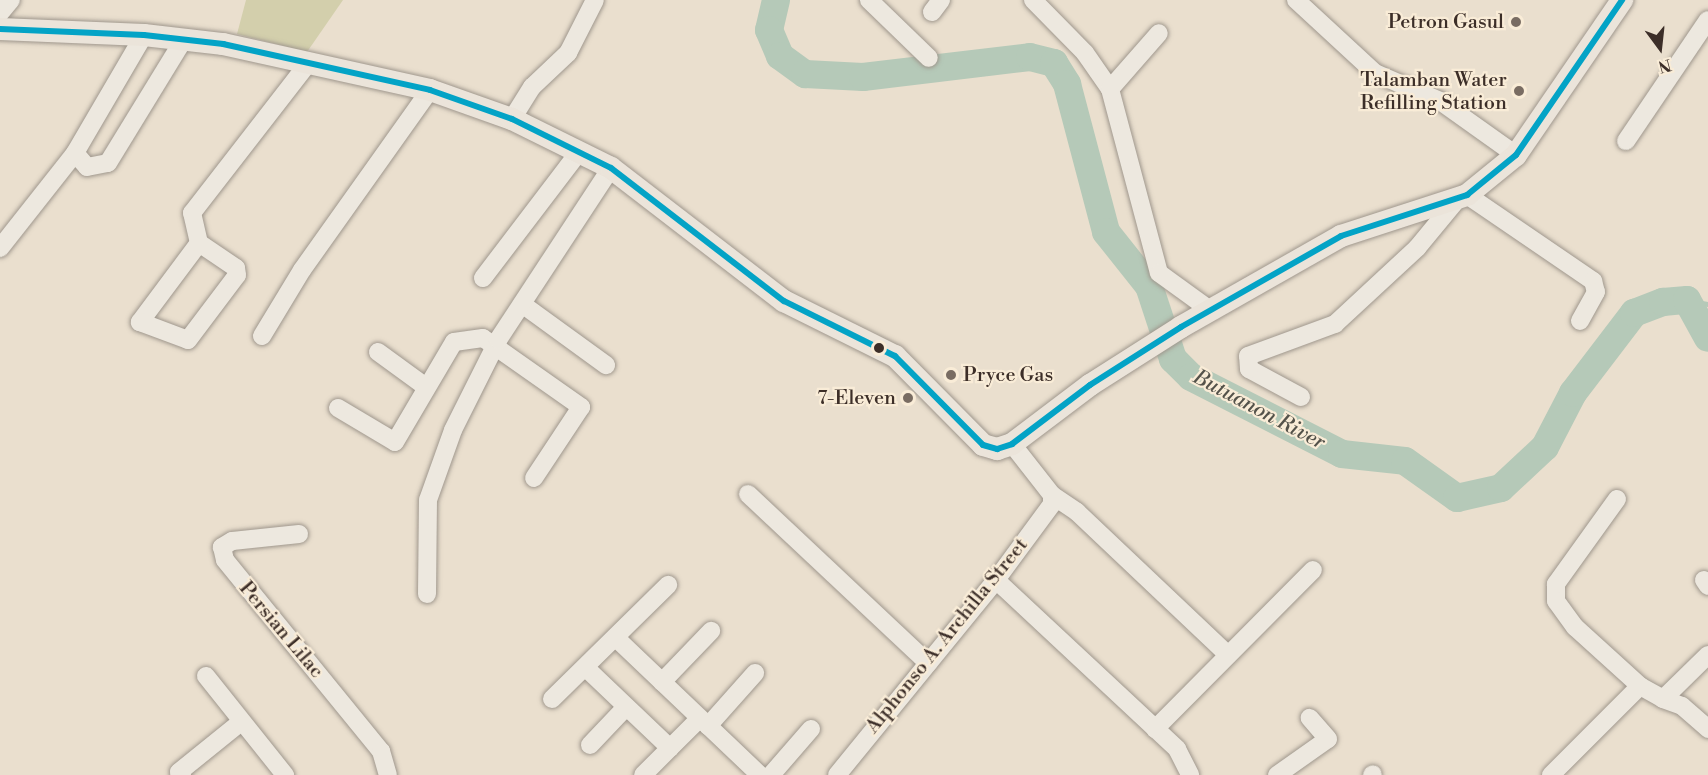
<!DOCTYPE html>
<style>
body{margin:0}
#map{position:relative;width:1708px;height:775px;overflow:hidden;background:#eadfce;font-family:"Libre Bodoni",serif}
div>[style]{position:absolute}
.green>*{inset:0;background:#d3cfac}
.stream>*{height:4.5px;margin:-2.25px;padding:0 2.25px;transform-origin:2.25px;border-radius:2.25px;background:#b5c9b8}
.river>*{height:28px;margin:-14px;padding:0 14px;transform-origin:14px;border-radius:14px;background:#b5c9b8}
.roads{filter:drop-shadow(0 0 2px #9f978d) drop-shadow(0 0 2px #9f978d)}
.minor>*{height:18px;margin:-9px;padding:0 9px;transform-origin:9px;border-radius:9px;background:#ede8df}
.major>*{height:22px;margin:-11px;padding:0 11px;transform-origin:11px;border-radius:11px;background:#ebe4da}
.bus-1>*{height:6px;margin:-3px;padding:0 3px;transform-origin:3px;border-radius:3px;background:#03a3c6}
.dots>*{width:16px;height:16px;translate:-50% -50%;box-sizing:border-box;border:3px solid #f9ecd7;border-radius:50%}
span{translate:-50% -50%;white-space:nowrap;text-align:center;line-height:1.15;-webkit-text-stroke:4.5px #f9ecd7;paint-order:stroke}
.poi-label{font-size:20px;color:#3c2e28}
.right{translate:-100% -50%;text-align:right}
.left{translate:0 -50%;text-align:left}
.street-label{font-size:20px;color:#3c2e28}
.water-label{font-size:21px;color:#54524a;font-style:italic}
.north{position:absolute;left:1630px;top:18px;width:60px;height:60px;-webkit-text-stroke:4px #f9ecd7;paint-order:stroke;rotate:165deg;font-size:16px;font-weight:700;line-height:24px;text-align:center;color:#3c2e28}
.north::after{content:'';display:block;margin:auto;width:21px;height:27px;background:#3c2e28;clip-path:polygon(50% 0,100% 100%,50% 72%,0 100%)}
</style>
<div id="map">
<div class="green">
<i style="clip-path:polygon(246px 0,343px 0,307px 52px,237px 34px)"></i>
</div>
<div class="stream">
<i style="left:1687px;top:300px;width:21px;rotate:11deg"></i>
</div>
<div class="river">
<i style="left:776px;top:0;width:31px;rotate:103deg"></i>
<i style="left:769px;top:30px;width:28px;rotate:67deg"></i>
<i style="left:780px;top:56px;width:31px;rotate:36deg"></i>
<i style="left:805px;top:74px;width:58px;rotate:3deg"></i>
<i style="left:863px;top:77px;width:168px;rotate:-6.8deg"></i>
<i style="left:1030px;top:57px;width:25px;rotate:14deg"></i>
<i style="left:1054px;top:63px;width:25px;rotate:58deg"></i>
<i style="left:1067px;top:84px;width:153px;rotate:75.2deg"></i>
<i style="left:1106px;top:232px;width:69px;rotate:51.5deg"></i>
<i style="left:1149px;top:286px;width:77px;rotate:71.8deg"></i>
<i style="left:1173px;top:359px;width:25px;rotate:45deg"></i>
<i style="left:1191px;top:377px;width:169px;rotate:27deg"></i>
<i style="left:1342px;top:454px;width:63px;rotate:6.3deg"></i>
<i style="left:1405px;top:461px;width:64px;rotate:35.4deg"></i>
<i style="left:1457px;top:498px;width:45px;rotate:-12.8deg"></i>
<i style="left:1501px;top:488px;width:60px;rotate:-43deg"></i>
<i style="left:1545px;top:447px;width:61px;rotate:-62.6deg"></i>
<i style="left:1573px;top:393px;width:101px;rotate:-52.7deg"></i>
<i style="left:1634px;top:313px;width:31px;rotate:-21deg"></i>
<i style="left:1663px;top:302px;width:24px;rotate:-5deg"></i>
<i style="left:1687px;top:300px;width:43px;rotate:61.1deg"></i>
</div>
<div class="roads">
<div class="minor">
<i style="left:869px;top:0;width:83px;rotate:44deg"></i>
<i style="left:1033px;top:0;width:74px;rotate:45.5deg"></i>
<i style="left:1085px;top:53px;width:44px;rotate:55.2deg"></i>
<i style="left:1110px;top:89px;width:190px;rotate:75.1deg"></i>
<i style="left:1159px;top:273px;width:63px;rotate:36deg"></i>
<i style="left:1296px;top:0;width:108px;rotate:42.7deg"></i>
<i style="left:1375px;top:73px;width:71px;rotate:23.3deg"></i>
<i style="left:1440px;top:101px;width:93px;rotate:35.4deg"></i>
<i style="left:932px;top:12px;width:15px;rotate:-53deg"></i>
<i style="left:0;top:13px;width:17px;rotate:-50deg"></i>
<i style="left:1110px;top:89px;width:74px;rotate:-48.8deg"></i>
<i style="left:512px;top:119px;width:38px;rotate:-58deg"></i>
<i style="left:532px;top:87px;width:50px;rotate:-43.4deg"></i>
<i style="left:568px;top:53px;width:59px;rotate:-63deg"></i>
<i style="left:1626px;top:141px;width:146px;rotate:-55.9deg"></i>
<i style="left:75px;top:153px;width:18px;rotate:49deg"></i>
<i style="left:87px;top:167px;width:21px;rotate:-11deg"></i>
<i style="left:108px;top:163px;width:145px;rotate:-58.5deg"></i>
<i style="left:1467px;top:195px;width:153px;rotate:34.3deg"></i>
<i style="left:1593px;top:281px;width:11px;rotate:75deg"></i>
<i style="left:1596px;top:292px;width:33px;rotate:119deg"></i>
<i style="left:199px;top:243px;width:99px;rotate:126.8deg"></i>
<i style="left:140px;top:322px;width:51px;rotate:20.6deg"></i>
<i style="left:188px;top:340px;width:81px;rotate:-53deg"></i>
<i style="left:237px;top:275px;width:7px;rotate:-98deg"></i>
<i style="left:236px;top:268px;width:45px;rotate:-146deg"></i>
<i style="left:199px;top:243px;width:31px;rotate:-103deg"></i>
<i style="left:192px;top:213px;width:186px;rotate:-52.2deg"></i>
<i style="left:0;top:248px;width:121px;rotate:-51.7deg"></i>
<i style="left:75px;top:153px;width:137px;rotate:-59.7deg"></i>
<i style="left:483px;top:278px;width:158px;rotate:-52.7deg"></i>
<i style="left:522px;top:304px;width:104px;rotate:36deg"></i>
<i style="left:262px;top:336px;width:77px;rotate:-58.8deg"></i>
<i style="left:302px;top:270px;width:221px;rotate:-54.6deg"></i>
<i style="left:378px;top:352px;width:59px;rotate:36.1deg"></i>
<i style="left:1301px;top:397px;width:59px;rotate:-151.7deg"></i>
<i style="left:1249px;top:369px;width:13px;rotate:-94deg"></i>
<i style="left:1248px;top:356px;width:93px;rotate:-20.2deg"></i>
<i style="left:1335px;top:324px;width:112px;rotate:-42.8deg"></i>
<i style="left:1417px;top:248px;width:60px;rotate:-50.4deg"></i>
<i style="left:338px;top:408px;width:66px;rotate:30.8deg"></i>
<i style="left:395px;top:442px;width:116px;rotate:-59.5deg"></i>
<i style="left:454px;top:342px;width:29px;rotate:-8deg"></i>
<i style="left:483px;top:338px;width:120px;rotate:35.1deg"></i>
<i style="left:581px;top:407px;width:85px;rotate:123.5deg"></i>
<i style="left:1012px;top:444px;width:65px;rotate:51.9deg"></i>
<i style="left:1052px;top:495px;width:30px;rotate:34deg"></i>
<i style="left:1077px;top:512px;width:208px;rotate:43.4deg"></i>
<i style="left:748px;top:494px;width:247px;rotate:43.2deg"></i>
<i style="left:1617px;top:499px;width:105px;rotate:125.7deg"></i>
<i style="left:1556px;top:584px;width:17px;rotate:90deg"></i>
<i style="left:1556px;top:601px;width:32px;rotate:54deg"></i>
<i style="left:1575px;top:627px;width:88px;rotate:42.2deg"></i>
<i style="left:1640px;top:686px;width:26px;rotate:29deg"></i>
<i style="left:1663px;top:699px;width:63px;rotate:-44.4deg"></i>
<i style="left:299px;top:534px;width:67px;rotate:174deg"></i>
<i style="left:232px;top:541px;width:12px;rotate:149deg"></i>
<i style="left:222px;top:547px;width:13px;rotate:77deg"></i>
<i style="left:225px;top:560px;width:247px;rotate:50.8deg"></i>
<i style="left:381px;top:751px;width:25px;rotate:74deg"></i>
<i style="left:996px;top:580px;width:248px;rotate:43deg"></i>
<i style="left:1177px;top:749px;width:29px;rotate:63deg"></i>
<i style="left:1704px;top:580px;width:7px;rotate:56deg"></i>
<i style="left:427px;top:594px;width:94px;rotate:-89.4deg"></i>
<i style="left:428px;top:500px;width:74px;rotate:-70.3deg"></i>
<i style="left:453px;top:430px;width:101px;rotate:-63.4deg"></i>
<i style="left:498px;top:340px;width:206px;rotate:-56.7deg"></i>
<i style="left:616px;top:638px;width:199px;rotate:43.6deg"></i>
<i style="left:586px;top:668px;width:116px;rotate:43.6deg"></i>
<i style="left:670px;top:748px;width:38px;rotate:135deg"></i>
<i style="left:206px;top:676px;width:127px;rotate:51.4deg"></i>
<i style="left:662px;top:682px;width:71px;rotate:-46.1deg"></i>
<i style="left:552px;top:699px;width:163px;rotate:-44.5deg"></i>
<i style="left:1663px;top:699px;width:20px;rotate:20deg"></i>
<i style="left:1682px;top:706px;width:35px;rotate:41deg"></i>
<i style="left:708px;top:726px;width:71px;rotate:-48.4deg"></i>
<i style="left:1155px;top:729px;width:224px;rotate:-45.2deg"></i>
<i style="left:590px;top:745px;width:52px;rotate:-46.5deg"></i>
<i style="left:670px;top:748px;width:42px;rotate:-45deg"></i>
<i style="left:182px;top:775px;width:4px;rotate:-135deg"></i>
<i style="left:179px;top:772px;width:80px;rotate:-38.9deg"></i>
<i style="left:771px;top:775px;width:61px;rotate:-49deg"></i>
<i style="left:837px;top:775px;width:252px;rotate:-50.8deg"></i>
<i style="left:996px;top:580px;width:94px;rotate:-53.6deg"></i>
<i style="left:1052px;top:504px;width:9px;rotate:-90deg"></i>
<i style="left:1277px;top:775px;width:62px;rotate:-35.2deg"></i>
<i style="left:1328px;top:739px;width:28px;rotate:-131deg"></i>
<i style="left:1372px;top:775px;width:1px;rotate:-45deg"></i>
<i style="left:1551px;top:775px;width:126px;rotate:-45deg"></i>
</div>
<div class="major">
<i style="left:0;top:29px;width:144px;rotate:2.4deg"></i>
<i style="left:144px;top:35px;width:80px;rotate:6.5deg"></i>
<i style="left:223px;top:44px;width:212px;rotate:12.5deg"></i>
<i style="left:430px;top:90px;width:87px;rotate:19.5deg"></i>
<i style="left:512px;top:119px;width:110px;rotate:26.3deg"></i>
<i style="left:611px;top:168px;width:218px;rotate:37.6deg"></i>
<i style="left:784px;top:301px;width:124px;rotate:26.4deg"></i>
<i style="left:895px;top:356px;width:125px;rotate:45.3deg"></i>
<i style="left:983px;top:445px;width:15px;rotate:16deg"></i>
<i style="left:997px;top:449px;width:16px;rotate:-18deg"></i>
<i style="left:1012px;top:444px;width:98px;rotate:-37.1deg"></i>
<i style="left:1090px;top:385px;width:108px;rotate:-32.5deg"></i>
<i style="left:1181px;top:327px;width:184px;rotate:-29.6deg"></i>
<i style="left:1341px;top:236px;width:133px;rotate:-18deg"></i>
<i style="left:1467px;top:195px;width:63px;rotate:-39.2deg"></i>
<i style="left:1516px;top:155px;width:188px;rotate:-55.6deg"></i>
</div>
</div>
<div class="bus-1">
<i style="left:0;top:29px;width:144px;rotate:2.4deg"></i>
<i style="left:144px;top:35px;width:80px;rotate:6.5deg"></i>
<i style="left:223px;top:44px;width:212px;rotate:12.5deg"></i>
<i style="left:430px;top:90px;width:87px;rotate:19.5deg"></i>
<i style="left:512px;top:119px;width:110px;rotate:26.3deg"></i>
<i style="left:611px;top:168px;width:218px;rotate:37.6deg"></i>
<i style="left:784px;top:301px;width:124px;rotate:26.4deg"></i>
<i style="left:895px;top:356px;width:125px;rotate:45.3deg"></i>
<i style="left:983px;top:445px;width:15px;rotate:16deg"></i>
<i style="left:997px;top:449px;width:16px;rotate:-18deg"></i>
<i style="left:1012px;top:444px;width:98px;rotate:-37.1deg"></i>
<i style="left:1090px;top:385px;width:108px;rotate:-32.5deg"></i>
<i style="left:1181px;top:327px;width:184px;rotate:-29.6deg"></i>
<i style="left:1341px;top:236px;width:133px;rotate:-18deg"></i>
<i style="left:1467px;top:195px;width:63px;rotate:-39.2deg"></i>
<i style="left:1516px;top:155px;width:188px;rotate:-55.6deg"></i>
</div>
<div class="dots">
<i style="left:1516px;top:22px;background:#796c62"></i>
<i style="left:1519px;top:91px;background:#796c62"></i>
<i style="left:879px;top:348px;background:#3c2e28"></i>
<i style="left:951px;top:375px;background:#796c62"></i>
<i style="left:908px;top:398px;background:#796c62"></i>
</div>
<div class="poi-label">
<span class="right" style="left:1504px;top:22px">Petron Gasul</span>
<span class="right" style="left:1507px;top:92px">Talamban Water<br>Refilling Station</span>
<span class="left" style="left:963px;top:375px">Pryce Gas</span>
<span class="right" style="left:896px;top:398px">7-Eleven</span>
</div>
<div class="street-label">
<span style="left:281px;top:630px;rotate:50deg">Persian Lilac</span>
<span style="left:947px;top:636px;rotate:-51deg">Alphonso A. Archilla Street</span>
</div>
<div class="water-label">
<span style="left:1259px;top:410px;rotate:28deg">Butuanon River</span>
</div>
<div class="north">N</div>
</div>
